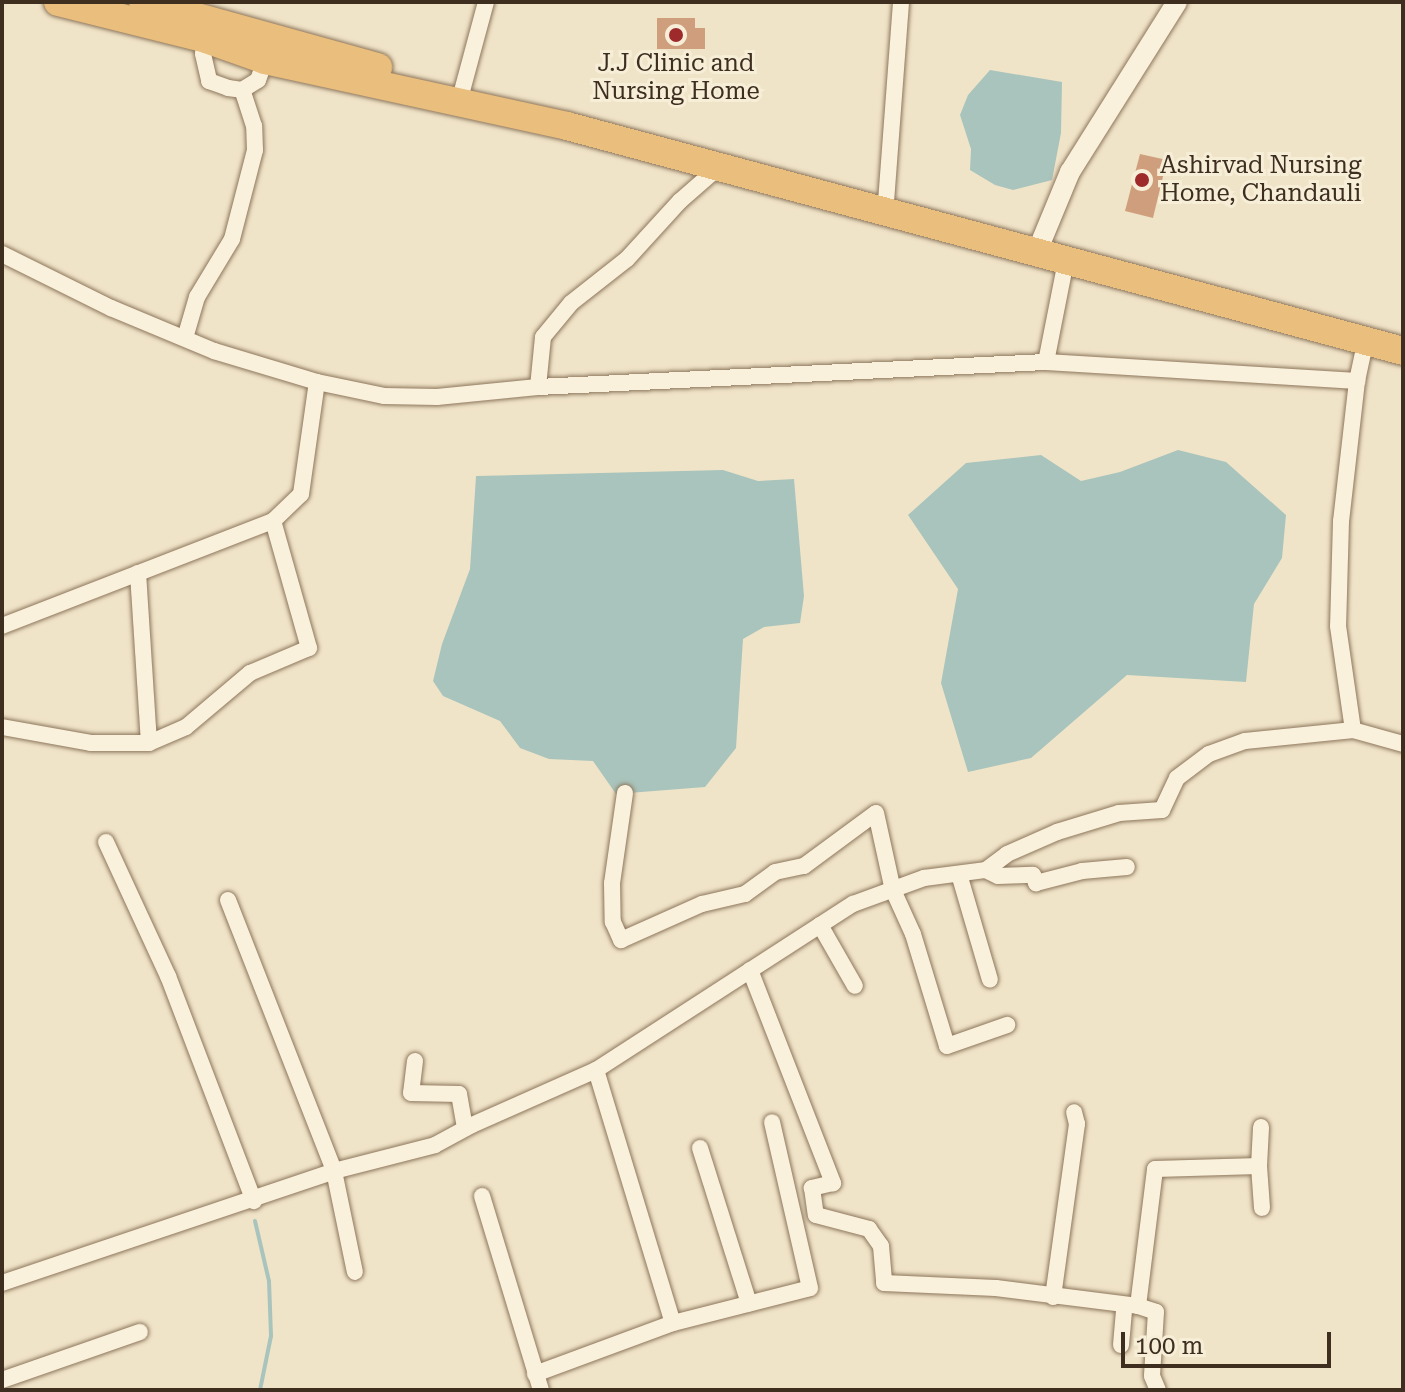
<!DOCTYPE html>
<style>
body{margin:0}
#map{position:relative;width:1405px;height:1392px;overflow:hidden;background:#f0e4c8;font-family:"Roboto Serif",serif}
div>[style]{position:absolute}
.water>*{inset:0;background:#a9c4bc}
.stream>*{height:4px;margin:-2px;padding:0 2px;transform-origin:2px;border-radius:2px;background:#a9c4bc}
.building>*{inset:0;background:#cf9f7d}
.roads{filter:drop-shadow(0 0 2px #8d765c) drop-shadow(0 0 2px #8d765c)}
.minor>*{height:16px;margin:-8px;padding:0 8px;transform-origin:8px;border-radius:8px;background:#faf1dc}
.tertiary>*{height:20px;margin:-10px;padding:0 10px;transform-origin:10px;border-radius:10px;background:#faf1dc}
.trunk>*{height:28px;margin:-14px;padding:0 14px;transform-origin:14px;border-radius:14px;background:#eabe7c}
.dots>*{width:22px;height:22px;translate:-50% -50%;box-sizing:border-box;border:4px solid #f7eed8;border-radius:50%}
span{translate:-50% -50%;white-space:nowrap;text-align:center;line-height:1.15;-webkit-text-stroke:6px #f7eed8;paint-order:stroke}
.poi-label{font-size:24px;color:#3d2e20}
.left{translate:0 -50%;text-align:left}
.frame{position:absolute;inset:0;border:4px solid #3d2e20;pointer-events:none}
.scale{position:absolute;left:1121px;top:1332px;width:210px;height:36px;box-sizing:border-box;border:4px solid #3d2e20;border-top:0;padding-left:10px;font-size:24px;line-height:28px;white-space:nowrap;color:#3d2e20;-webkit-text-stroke:6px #f7eed8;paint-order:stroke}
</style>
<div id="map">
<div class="water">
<i style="clip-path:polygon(990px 70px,1062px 82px,1061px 133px,1052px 180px,1013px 190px,995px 185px,970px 170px,971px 149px,960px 115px,968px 95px)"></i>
<i style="clip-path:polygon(1178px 450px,1226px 462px,1286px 515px,1282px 558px,1254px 604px,1246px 682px,1127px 675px,1031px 758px,968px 772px,941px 683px,958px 589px,908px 515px,966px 463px,1041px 455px,1081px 481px,1120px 472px)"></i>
<i style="clip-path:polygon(723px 470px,758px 481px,794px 479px,804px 596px,800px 623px,764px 627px,743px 639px,736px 748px,705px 787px,616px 794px,593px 761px,549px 759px,520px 748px,500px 721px,443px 696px,433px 681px,442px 644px,470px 569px,476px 476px)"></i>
</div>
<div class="stream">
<i style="left:255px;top:1221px;width:62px;rotate:76.9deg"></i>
<i style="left:269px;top:1281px;width:55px;rotate:87.9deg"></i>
<i style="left:271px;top:1336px;width:55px;rotate:101.5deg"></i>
</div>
<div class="building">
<i style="clip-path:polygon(657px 18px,695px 18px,695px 28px,705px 28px,705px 49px,657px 49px)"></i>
<i style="clip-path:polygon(1140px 154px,1167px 160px,1153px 218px,1125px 211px)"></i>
</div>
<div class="roads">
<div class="minor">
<i style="left:207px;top:33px;width:21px;rotate:101deg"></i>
<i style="left:203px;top:54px;width:28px;rotate:77deg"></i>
<i style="left:209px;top:81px;width:20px;rotate:20deg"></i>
<i style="left:228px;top:88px;width:14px;rotate:8deg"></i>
<i style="left:242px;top:90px;width:19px;rotate:-32deg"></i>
<i style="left:258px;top:80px;width:27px;rotate:-70deg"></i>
<i style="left:462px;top:91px;width:92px;rotate:-74.9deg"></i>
<i style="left:886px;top:202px;width:201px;rotate:-85.7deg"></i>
<i style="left:2px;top:254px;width:122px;rotate:26.4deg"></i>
<i style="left:111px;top:308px;width:112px;rotate:22.7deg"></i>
<i style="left:214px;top:351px;width:108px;rotate:16.8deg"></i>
<i style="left:317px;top:382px;width:68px;rotate:11.8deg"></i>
<i style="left:384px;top:396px;width:53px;rotate:1.1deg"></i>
<i style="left:437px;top:397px;width:101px;rotate:-5.7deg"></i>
<i style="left:538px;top:387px;width:509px;rotate:-2.82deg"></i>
<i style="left:1046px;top:362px;width:108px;rotate:-78.8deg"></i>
<i style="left:185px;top:338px;width:43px;rotate:-73.7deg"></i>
<i style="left:197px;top:297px;width:68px;rotate:-58.9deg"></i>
<i style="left:232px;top:239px;width:92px;rotate:-75.5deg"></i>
<i style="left:255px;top:150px;width:24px;rotate:-92deg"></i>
<i style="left:254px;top:126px;width:38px;rotate:-108deg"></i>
<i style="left:1366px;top:339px;width:43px;rotate:102.1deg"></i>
<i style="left:1357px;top:381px;width:141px;rotate:96.5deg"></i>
<i style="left:1341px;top:521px;width:105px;rotate:91.6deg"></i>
<i style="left:1338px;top:626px;width:105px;rotate:81.8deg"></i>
<i style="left:1353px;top:730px;width:52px;rotate:15.6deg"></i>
<i style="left:1046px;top:362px;width:312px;rotate:3.5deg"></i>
<i style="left:538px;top:387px;width:50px;rotate:-84.3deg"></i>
<i style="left:543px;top:337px;width:44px;rotate:-50.5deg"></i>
<i style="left:571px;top:303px;width:71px;rotate:-38.2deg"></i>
<i style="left:627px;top:259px;width:79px;rotate:-47.6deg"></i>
<i style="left:680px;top:201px;width:52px;rotate:-41.1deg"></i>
<i style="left:138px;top:573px;width:170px;rotate:86.3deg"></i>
<i style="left:2px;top:626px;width:291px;rotate:-21.2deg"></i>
<i style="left:273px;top:521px;width:39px;rotate:-44deg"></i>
<i style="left:301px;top:494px;width:113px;rotate:-81.9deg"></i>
<i style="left:2px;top:727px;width:90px;rotate:10.2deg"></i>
<i style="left:91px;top:743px;width:58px"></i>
<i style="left:149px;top:743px;width:40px;rotate:-23.4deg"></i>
<i style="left:186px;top:727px;width:84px;rotate:-40.2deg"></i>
<i style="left:250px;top:673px;width:64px;rotate:-23deg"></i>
<i style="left:309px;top:648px;width:132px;rotate:-105.8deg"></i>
<i style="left:625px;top:793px;width:91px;rotate:98.2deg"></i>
<i style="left:612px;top:883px;width:39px;rotate:89deg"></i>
<i style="left:613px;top:922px;width:20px;rotate:66deg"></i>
<i style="left:621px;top:940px;width:89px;rotate:-24deg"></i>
<i style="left:702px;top:904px;width:44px;rotate:-13.1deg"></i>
<i style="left:745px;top:894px;width:37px;rotate:-36deg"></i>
<i style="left:775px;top:872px;width:30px;rotate:-12deg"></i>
<i style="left:804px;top:866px;width:89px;rotate:-36.4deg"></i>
<i style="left:876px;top:813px;width:79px;rotate:77.6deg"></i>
<i style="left:893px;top:890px;width:48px;rotate:65.6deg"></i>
<i style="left:913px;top:934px;width:117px;rotate:73.1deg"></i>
<i style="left:947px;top:1046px;width:64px;rotate:-19.3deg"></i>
<i style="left:106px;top:842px;width:148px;rotate:65.2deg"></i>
<i style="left:168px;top:976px;width:241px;rotate:69.1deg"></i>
<i style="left:986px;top:870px;width:13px;rotate:27deg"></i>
<i style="left:998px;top:876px;width:35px;rotate:-2deg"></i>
<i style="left:1033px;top:875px;width:9px;rotate:69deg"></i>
<i style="left:1036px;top:883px;width:48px;rotate:-14.6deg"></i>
<i style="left:1082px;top:871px;width:45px;rotate:-5.1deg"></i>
<i style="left:959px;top:874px;width:110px;rotate:73.7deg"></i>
<i style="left:228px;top:900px;width:291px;rotate:68.6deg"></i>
<i style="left:334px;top:1171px;width:103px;rotate:78.3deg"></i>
<i style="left:820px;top:925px;width:70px;rotate:60.2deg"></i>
<i style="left:750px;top:970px;width:229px;rotate:68.7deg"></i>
<i style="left:833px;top:1183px;width:22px;rotate:167deg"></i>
<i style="left:812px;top:1188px;width:27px;rotate:82deg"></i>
<i style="left:816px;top:1215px;width:55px;rotate:14.8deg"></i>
<i style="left:869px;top:1229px;width:21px;rotate:55deg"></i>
<i style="left:881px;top:1246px;width:37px;rotate:85deg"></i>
<i style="left:884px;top:1283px;width:112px;rotate:2.6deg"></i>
<i style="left:996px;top:1288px;width:143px;rotate:7.2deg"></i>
<i style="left:1138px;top:1306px;width:19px;rotate:18deg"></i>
<i style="left:1156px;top:1312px;width:64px;rotate:93.6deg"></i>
<i style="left:1152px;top:1376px;width:15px;rotate:67deg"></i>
<i style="left:415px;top:1061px;width:32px;rotate:97deg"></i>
<i style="left:411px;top:1093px;width:48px;rotate:1.2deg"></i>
<i style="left:459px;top:1094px;width:35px;rotate:80deg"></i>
<i style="left:596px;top:1070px;width:306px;rotate:-32.9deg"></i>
<i style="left:853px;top:904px;width:76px;rotate:-20.1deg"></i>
<i style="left:924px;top:878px;width:63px;rotate:-7.4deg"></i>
<i style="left:986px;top:870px;width:26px;rotate:-37deg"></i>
<i style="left:1007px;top:854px;width:55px;rotate:-23.7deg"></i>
<i style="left:1057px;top:832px;width:65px;rotate:-17deg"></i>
<i style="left:1119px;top:813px;width:43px;rotate:-4deg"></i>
<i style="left:1162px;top:810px;width:35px;rotate:-65deg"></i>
<i style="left:1177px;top:778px;width:40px;rotate:-37deg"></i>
<i style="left:1209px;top:754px;width:38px;rotate:-20deg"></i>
<i style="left:1245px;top:741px;width:109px;rotate:-5.8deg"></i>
<i style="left:700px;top:1148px;width:163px;rotate:72.5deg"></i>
<i style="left:1259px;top:1166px;width:39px;rotate:-87deg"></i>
<i style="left:482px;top:1196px;width:203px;rotate:73.1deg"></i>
<i style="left:2px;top:1283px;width:350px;rotate:-18.6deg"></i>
<i style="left:334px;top:1171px;width:104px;rotate:-14.4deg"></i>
<i style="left:435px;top:1145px;width:42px;rotate:-28.4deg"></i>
<i style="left:472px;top:1125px;width:136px;rotate:-23.9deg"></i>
<i style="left:596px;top:1070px;width:264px;rotate:73.1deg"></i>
<i style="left:1053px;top:1297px;width:175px;rotate:-82.1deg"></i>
<i style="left:1077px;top:1124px;width:12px;rotate:-104deg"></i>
<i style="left:1138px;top:1306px;width:138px;rotate:-82.9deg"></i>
<i style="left:1155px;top:1169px;width:104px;rotate:-1.7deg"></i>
<i style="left:1259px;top:1166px;width:42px;rotate:85.9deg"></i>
<i style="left:1121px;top:1345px;width:38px;rotate:-85deg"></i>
<i style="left:535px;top:1374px;width:147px;rotate:-20.3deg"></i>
<i style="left:673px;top:1323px;width:141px;rotate:-14.3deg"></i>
<i style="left:810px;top:1288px;width:170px;rotate:-102.9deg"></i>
<i style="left:2px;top:1380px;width:146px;rotate:-19.2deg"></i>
</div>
<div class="tertiary">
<i style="left:1041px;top:242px;width:76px;rotate:-67.5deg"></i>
<i style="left:1070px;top:172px;width:201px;rotate:-57.8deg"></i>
</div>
<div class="trunk">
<i style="left:58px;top:2px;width:153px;rotate:14deg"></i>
<i style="left:206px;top:39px;width:63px;rotate:19.6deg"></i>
<i style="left:265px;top:60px;width:309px;rotate:12.3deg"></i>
<i style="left:567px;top:126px;width:866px;rotate:15.06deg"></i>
<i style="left:143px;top:2px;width:244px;rotate:15.5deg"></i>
</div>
</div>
<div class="dots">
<i style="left:676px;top:35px;background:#9e2a2b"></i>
<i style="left:1142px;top:180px;background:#9e2a2b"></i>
</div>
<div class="poi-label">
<span style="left:676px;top:78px">J.J Clinic and<br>Nursing Home</span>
<span class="left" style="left:1160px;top:180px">Ashirvad Nursing<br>Home, Chandauli</span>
</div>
<div class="frame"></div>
<div class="scale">100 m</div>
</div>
